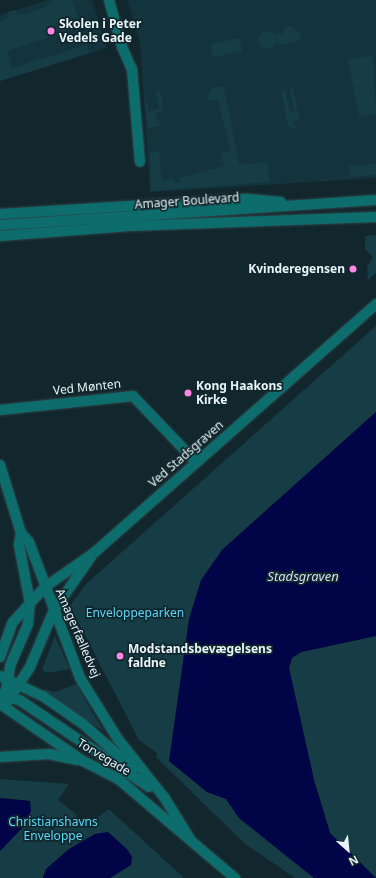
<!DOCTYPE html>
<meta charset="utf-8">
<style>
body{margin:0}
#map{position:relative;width:376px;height:878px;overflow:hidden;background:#11272d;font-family:"Noto Sans",sans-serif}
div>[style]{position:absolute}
.built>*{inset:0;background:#14343d}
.green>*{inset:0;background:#163c46}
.round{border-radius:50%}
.water>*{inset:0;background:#010446}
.roads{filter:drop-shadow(0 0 1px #2f4449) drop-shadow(0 0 1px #2f4449)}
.minor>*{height:10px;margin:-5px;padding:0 5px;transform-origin:5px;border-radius:5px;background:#0c6d6c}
.dots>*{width:11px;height:11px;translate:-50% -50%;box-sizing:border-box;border:2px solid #11272d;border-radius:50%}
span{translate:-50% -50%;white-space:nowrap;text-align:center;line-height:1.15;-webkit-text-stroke:3.5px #11272d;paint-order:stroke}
.poi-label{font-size:12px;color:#e7f4f8;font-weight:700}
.left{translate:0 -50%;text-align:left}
.right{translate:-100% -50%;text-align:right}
.street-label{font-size:12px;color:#e7f4f8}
.park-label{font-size:12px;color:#5bd8f8}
.water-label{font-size:13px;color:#d3ddf1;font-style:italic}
.north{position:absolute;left:328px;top:830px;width:40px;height:40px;-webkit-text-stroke:3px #11272d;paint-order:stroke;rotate:153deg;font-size:11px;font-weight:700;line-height:16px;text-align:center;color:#e7f4f8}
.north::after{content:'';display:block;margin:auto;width:14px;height:18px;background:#e7f4f8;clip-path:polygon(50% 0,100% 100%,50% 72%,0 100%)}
</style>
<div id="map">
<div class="built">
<i style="clip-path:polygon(47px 0,92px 0,107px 48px,0 81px,0 15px)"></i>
<i style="clip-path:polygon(127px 0,376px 0,376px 178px,150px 192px,140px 42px)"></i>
</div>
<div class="green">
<i style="clip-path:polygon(52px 0,72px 0,81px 27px,7px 51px,12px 68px,87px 45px,89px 53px,0 81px,0 22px,9px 17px,8px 12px,16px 10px,17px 14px,26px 14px,45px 7px)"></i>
<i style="clip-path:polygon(292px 26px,299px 32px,301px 40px,279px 45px,276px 33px,283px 34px,285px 27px)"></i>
<i class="round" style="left:259px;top:31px;width:18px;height:18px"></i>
<i style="clip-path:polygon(240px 38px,242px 51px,213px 58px,211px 44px)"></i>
<i style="clip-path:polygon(373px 55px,376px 114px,359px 118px,348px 60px)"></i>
<i style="clip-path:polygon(224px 86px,239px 165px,267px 162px,270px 182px,151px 191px,150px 152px,159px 151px,162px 181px,174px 179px,174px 183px,180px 183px,180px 178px,224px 166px,221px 154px,230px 151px,218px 99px,208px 100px,207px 97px,212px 88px)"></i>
<i style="clip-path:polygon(293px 87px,300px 120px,294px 121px,296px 128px,292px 129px,288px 126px,281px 90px,285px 89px,290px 113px,294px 112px,290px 88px)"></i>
<i style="clip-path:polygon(144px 91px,149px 111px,159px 109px,156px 92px,160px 91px,164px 110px,155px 113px,161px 126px,148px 128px)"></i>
<i style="clip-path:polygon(376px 164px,376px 175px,350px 177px,349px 166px)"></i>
<i style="clip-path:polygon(376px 235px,376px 273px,368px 280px,367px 267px,373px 257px,365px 249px,365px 236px)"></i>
<i style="clip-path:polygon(376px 326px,376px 412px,222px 550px,169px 761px,207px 792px,226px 799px,239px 818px,314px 878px,295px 878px,245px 844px,156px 757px,157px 753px,139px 740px,70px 606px,86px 584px)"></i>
<i style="clip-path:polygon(55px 636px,70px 669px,47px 673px,42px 670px)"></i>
<i style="clip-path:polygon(376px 636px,376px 878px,330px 833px,314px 780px,289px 668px,292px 658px,301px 652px)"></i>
<i style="clip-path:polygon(77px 684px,92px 712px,104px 731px,43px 692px,45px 689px,55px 692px)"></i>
<i style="clip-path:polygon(0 779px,69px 784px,58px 800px,76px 814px,79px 823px,85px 826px,109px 809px,184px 878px,110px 878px,130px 865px,46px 869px,43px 878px,0 878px,0 851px,25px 825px,30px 801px,0 798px)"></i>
</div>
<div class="water">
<i style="clip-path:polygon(376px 412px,376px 636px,301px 652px,292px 658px,289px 668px,314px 780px,330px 833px,376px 878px,314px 878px,239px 818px,226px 799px,207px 792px,169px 761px,189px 619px,201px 580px,222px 550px)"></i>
<i style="clip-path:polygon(0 798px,30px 801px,31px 811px,25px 825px,0 851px)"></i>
<i style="clip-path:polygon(108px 832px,127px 849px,132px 857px,131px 865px,110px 878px,43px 878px,46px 869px,69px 849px,95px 834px)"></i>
</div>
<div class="roads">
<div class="minor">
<i style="left:109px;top:0;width:49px;rotate:74.5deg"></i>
<i style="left:122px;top:47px;width:24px;rotate:66deg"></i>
<i style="left:132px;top:69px;width:93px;rotate:85.1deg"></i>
<i style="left:0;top:214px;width:248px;rotate:-3.5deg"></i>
<i style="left:248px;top:199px;width:33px;rotate:5deg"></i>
<i style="left:0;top:225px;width:377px;rotate:-3.8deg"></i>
<i style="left:0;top:236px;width:130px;rotate:-4.4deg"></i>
<i style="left:130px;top:226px;width:246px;rotate:-2.1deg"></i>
<i style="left:0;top:410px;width:134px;rotate:-6deg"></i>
<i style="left:133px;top:396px;width:91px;rotate:46.3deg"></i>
<i style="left:0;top:465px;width:71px;rotate:72.8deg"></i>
<i style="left:21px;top:533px;width:12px;rotate:48deg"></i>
<i style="left:29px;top:542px;width:145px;rotate:69.4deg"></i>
<i style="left:80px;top:678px;width:72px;rotate:58.1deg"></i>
<i style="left:118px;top:739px;width:74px;rotate:51.6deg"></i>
<i style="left:164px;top:797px;width:49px;rotate:58.2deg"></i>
<i style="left:0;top:657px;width:37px;rotate:-70deg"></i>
<i style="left:13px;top:622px;width:47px;rotate:-47.6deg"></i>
<i style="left:45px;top:587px;width:61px;rotate:-35deg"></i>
<i style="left:95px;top:552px;width:375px;rotate:-41.4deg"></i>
<i style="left:0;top:676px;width:49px;rotate:25.5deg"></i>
<i style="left:44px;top:697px;width:47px;rotate:34.7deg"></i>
<i style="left:83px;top:724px;width:67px;rotate:41.3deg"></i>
<i style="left:0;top:694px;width:22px;rotate:18deg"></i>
<i style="left:21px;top:701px;width:154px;rotate:33.9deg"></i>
<i style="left:4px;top:701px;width:36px;rotate:-80deg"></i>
<i style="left:10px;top:666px;width:46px;rotate:-66.8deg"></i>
<i style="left:28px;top:624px;width:21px;rotate:-85deg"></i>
<i style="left:30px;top:603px;width:59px;rotate:-100.7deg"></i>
<i style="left:19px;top:545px;width:12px;rotate:-81deg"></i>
<i style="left:8px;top:701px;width:40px;rotate:-57.1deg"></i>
<i style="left:30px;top:667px;width:62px;rotate:-67.2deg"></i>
<i style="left:54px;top:610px;width:65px;rotate:-55.1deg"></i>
<i style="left:0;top:704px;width:101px;rotate:34.5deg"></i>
<i style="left:83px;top:761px;width:38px;rotate:27deg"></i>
<i style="left:117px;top:778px;width:155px;rotate:40.3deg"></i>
<i style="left:0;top:757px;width:49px;rotate:-3.5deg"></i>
<i style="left:49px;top:754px;width:29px;rotate:12deg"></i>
</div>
</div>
<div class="dots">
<i style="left:51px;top:31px;background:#fd86e2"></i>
<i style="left:353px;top:269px;background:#fd86e2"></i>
<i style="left:188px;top:393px;background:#fd86e2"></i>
<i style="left:120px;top:656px;background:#fd86e2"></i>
</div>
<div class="poi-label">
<span class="left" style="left:59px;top:31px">Skolen i Peter<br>Vedels Gade</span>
<span class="right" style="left:345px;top:269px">Kvinderegensen</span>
<span class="left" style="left:196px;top:393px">Kong Haakons<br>Kirke</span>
<span class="left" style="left:128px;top:656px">Modstandsbevægelsens<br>faldne</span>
</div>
<div class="street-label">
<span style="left:187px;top:201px;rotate:-4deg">Amager Boulevard</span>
<span style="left:87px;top:387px;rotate:-6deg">Ved Mønten</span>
<span style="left:186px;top:454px;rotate:-41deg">Ved Stadsgraven</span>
<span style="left:78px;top:633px;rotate:67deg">Amagerfælledvej</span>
<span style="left:104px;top:757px;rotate:31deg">Torvegade</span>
</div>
<div class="park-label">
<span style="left:135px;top:613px">Enveloppeparken</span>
<span style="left:53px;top:829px">Christianshavns<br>Enveloppe</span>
</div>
<div class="water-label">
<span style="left:303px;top:576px">Stadsgraven</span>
</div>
<div class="north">N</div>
</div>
